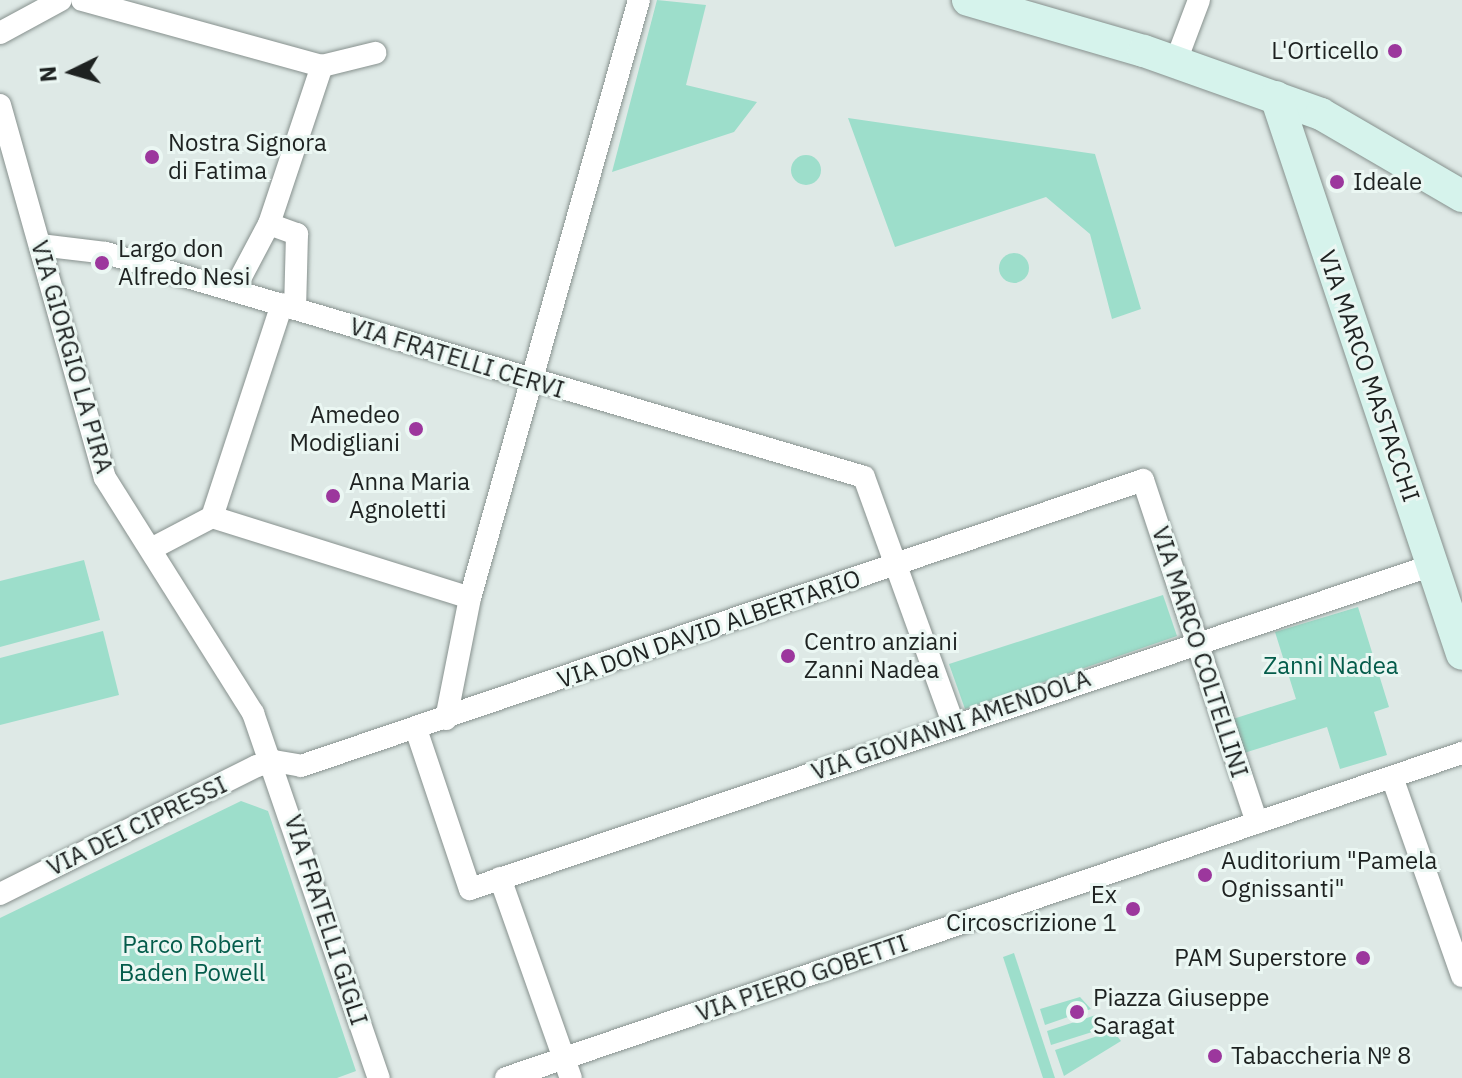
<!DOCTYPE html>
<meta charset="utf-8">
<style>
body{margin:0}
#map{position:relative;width:1462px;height:1078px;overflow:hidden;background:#dee9e6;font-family:"IBM Plex Sans",sans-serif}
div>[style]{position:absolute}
.green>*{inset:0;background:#9ddecb}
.round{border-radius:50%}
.roads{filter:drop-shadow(0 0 2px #87918e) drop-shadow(0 0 2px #87918e)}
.street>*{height:22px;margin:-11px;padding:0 11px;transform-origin:11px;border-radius:11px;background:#fff}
.secondary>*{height:32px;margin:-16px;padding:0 16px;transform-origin:16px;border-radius:16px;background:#d6f3ec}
.dots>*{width:22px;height:22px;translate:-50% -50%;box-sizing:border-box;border:4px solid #ebf7f3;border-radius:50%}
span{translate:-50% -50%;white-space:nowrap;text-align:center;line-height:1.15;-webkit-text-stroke:6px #ebf7f3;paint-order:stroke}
.poi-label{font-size:24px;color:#1e2221}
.right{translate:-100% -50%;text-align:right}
.left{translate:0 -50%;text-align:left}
.street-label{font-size:24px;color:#1e2221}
.park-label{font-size:24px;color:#045c4b}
.north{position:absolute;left:32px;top:32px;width:80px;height:80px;-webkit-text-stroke:6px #ebf7f3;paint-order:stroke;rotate:265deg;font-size:22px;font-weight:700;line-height:32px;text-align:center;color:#1e2221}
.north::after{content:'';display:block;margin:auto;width:28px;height:36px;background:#1e2221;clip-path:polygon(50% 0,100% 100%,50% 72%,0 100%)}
</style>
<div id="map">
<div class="green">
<i style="clip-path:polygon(657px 0,706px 5px,686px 85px,757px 102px,734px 132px,612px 172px)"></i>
<i style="clip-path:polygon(848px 118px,1095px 154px,1141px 309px,1112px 319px,1090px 234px,1046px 197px,895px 247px)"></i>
<i class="round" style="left:791px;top:155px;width:30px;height:30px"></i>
<i class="round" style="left:999px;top:253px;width:30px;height:30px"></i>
<i style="clip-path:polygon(84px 560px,100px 620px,0 647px,0 581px)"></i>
<i style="clip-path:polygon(1163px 595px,1177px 636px,965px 709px,949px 664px)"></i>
<i style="clip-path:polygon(1358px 607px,1389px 707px,1374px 712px,1387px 755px,1340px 769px,1327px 727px,1244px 753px,1233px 719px,1296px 699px,1275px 632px)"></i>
<i style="clip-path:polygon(103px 631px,119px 695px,0 725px,0 658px)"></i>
<i style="clip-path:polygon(241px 801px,268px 811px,356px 1071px,337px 1078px,0 1078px,0 918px)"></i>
<i style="clip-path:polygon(1014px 953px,1055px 1078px,1043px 1078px,1003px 957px)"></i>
<i style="clip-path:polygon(1080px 997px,1091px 1009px,1045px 1025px,1040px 1009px)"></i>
<i style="clip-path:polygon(1096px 1015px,1108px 1027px,1051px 1045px,1047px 1031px)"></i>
<i style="clip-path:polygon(1113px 1031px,1121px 1041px,1064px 1076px,1055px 1050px)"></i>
</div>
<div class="roads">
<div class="street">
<i style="left:82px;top:0;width:249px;rotate:15.4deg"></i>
<i style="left:322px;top:66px;width:55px;rotate:-13.8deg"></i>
<i style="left:0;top:33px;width:69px;rotate:-28.4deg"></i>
<i style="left:1176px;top:61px;width:65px;rotate:-69.3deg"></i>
<i style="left:0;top:105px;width:387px;rotate:74.3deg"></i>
<i style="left:105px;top:478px;width:278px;rotate:57.8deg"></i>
<i style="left:253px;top:713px;width:386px;rotate:71deg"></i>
<i style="left:269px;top:224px;width:30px;rotate:20deg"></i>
<i style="left:297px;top:234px;width:75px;rotate:91.5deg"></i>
<i style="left:40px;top:245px;width:66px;rotate:6.9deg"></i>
<i style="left:106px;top:253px;width:790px;rotate:16.46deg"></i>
<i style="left:864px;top:477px;width:262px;rotate:70.1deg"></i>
<i style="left:234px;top:290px;width:75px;rotate:-62.1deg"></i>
<i style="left:269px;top:224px;width:167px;rotate:-71.5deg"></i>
<i style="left:212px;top:517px;width:224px;rotate:-71.8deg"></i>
<i style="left:151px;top:549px;width:69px;rotate:-27.7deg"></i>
<i style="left:212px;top:517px;width:270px;rotate:17.4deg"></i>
<i style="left:446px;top:719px;width:123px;rotate:-78.8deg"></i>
<i style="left:470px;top:598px;width:621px;rotate:-74.22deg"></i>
<i style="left:416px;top:729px;width:169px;rotate:71.4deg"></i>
<i style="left:470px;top:889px;width:1016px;rotate:-18.6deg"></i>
<i style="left:1392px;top:777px;width:211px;rotate:70.6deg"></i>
<i style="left:500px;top:878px;width:212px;rotate:70.5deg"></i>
<i style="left:0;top:894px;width:287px;rotate:-26.5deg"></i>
<i style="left:257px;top:766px;width:18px;rotate:-16deg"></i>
<i style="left:274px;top:761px;width:27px;rotate:10deg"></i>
<i style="left:301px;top:766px;width:889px;rotate:-18.76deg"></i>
<i style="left:1143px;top:480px;width:361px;rotate:71.6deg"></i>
<i style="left:506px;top:1078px;width:1010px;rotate:-18.78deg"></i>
</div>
<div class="secondary">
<i style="left:968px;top:0;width:183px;rotate:16.2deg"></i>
<i style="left:1144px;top:51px;width:188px;rotate:19.6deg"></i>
<i style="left:1321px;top:114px;width:163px;rotate:30.2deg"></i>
<i style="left:1276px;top:97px;width:587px;rotate:71.53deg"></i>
</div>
</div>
<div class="dots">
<i style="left:1395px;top:51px;background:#9c379d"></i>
<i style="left:152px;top:157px;background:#9c379d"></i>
<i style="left:1337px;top:182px;background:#9c379d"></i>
<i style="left:102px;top:263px;background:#9c379d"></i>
<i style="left:416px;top:429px;background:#9c379d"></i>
<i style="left:333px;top:496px;background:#9c379d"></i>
<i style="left:788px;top:656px;background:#9c379d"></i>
<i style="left:1205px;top:875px;background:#9c379d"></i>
<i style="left:1133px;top:909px;background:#9c379d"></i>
<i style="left:1363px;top:958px;background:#9c379d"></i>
<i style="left:1077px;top:1012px;background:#9c379d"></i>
<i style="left:1215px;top:1056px;background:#9c379d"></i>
</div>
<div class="poi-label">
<span class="right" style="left:1379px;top:51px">L'Orticello</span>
<span class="left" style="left:168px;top:157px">Nostra Signora<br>di Fatima</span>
<span class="left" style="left:1353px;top:182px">Ideale</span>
<span class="left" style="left:118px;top:263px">Largo don<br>Alfredo Nesi</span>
<span class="right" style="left:400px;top:429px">Amedeo<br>Modigliani</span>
<span class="left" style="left:349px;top:496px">Anna Maria<br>Agnoletti</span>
<span class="left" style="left:804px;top:656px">Centro anziani<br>Zanni Nadea</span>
<span class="left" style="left:1221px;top:875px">Auditorium "Pamela<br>Ognissanti"</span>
<span class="right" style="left:1117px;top:909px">Ex<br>Circoscrizione 1</span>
<span class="right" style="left:1347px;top:958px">PAM Superstore</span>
<span class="left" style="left:1093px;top:1012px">Piazza Giuseppe<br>Saragat</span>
<span class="left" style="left:1231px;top:1056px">Tabaccheria № 8</span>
</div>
<div class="street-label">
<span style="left:72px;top:357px;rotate:74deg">VIA GIORGIO LA PIRA</span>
<span style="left:457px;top:358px;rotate:17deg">VIA FRATELLI CERVI</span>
<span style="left:1369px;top:376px;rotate:71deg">VIA MARCO MASTACCHI</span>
<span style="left:709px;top:629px;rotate:-19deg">VIA DON DAVID ALBERTARIO</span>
<span style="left:1200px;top:652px;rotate:72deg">VIA MARCO COLTELLINI</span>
<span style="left:951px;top:725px;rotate:-19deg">VIA GIOVANNI AMENDOLA</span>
<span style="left:137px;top:826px;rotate:-26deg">VIA DEI CIPRESSI</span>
<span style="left:326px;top:920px;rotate:72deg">VIA FRATELLI GIGLI</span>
<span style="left:802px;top:978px;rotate:-19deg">VIA PIERO GOBETTI</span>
</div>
<div class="park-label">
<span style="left:1331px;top:666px">Zanni Nadea</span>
<span style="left:192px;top:959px">Parco Robert<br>Baden Powell</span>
</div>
<div class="north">N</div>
</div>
